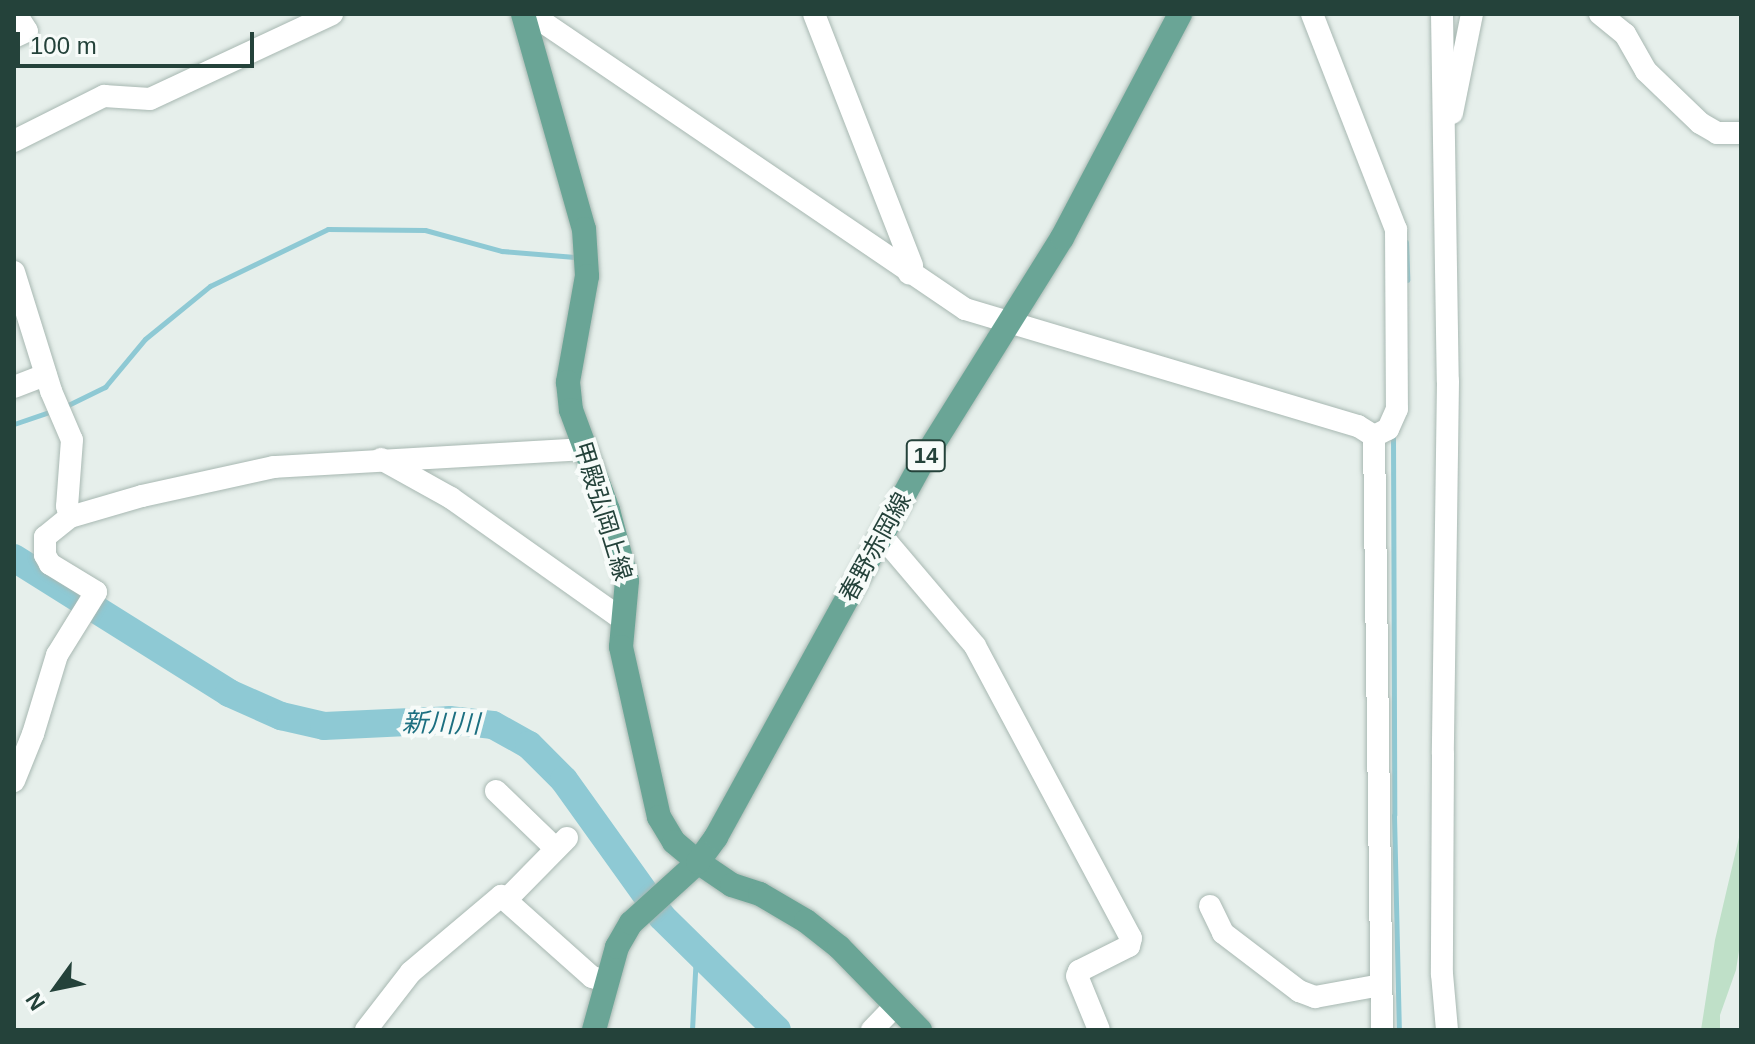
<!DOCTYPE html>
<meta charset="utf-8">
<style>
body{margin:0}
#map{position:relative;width:1755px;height:1044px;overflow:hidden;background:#e6efeb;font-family:Arial,"Noto Sans JP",sans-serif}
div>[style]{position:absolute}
.green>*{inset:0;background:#bfe0c8}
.stream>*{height:5px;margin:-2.5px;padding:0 2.5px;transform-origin:2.5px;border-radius:2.5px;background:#8ec9d4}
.river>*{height:28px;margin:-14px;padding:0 14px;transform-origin:14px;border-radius:14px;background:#8ec9d4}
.roads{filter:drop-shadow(0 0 2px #a8b8b2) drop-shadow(0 0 2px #a8b8b2)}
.minor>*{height:22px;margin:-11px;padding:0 11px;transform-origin:11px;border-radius:11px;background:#fff}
.major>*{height:24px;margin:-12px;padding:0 12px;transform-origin:12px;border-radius:12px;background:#6aa596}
span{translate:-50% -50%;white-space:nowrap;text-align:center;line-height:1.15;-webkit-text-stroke:8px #f7fbf9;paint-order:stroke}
.shield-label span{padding:2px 6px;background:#f7fbf9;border:2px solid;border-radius:6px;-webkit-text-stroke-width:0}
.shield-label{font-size:22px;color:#24423a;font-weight:700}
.street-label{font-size:24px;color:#24423a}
.water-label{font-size:26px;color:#1c6f80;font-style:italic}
.frame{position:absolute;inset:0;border:16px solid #24423a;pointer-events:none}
.north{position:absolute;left:16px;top:948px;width:80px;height:80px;-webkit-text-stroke:6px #f7fbf9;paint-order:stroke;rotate:237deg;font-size:22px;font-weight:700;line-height:32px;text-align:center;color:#24423a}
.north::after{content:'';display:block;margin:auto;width:28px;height:36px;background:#24423a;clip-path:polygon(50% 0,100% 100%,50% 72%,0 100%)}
.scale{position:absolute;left:16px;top:32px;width:238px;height:36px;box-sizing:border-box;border:4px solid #24423a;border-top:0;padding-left:10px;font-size:24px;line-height:28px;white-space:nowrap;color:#24423a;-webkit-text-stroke:6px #f7fbf9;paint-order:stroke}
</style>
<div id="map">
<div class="green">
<i style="clip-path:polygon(1741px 829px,1741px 938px,1736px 970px,1720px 1015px,1720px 1030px,1701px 1030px,1715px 940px)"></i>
</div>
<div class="stream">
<i style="left:1406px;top:242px;width:38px;rotate:88deg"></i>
<i style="left:64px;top:407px;width:46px;rotate:-26deg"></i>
<i style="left:105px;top:387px;width:62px;rotate:-50.2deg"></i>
<i style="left:145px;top:339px;width:84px;rotate:-39.2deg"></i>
<i style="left:210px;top:286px;width:131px;rotate:-25.8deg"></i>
<i style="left:328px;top:229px;width:97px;rotate:0.6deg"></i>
<i style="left:425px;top:230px;width:80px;rotate:15.3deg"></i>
<i style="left:502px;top:251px;width:73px;rotate:4.7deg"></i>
<i style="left:14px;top:424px;width:43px;rotate:-18.9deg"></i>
<i style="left:1393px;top:436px;width:379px;rotate:89.8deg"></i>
<i style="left:1394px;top:815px;width:215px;rotate:88.7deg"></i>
<i style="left:692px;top:1030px;width:76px;rotate:-87deg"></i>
</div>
<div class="river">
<i style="left:14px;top:558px;width:254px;rotate:32.1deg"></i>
<i style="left:229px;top:693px;width:57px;rotate:23.9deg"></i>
<i style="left:281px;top:716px;width:44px;rotate:13.1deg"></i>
<i style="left:324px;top:726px;width:125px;rotate:-2.7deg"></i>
<i style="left:449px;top:720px;width:44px;rotate:6.5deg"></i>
<i style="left:493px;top:725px;width:41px;rotate:29.1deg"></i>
<i style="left:529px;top:745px;width:49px;rotate:45deg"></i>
<i style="left:564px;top:780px;width:168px;rotate:54.4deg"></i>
<i style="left:662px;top:917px;width:161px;rotate:44.5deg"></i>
</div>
<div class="roads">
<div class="minor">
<i style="left:531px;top:14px;width:525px;rotate:34.2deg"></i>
<i style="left:965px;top:309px;width:410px;rotate:16.6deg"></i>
<i style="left:1358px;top:426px;width:19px;rotate:32deg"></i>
<i style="left:1374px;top:436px;width:594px;rotate:89.23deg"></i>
<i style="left:814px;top:14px;width:270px;rotate:68.7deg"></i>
<i style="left:912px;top:266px;width:8px;rotate:113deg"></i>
<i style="left:1312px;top:14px;width:231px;rotate:68.7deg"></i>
<i style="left:1396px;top:229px;width:180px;rotate:89.7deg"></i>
<i style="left:1397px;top:409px;width:22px;rotate:114deg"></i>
<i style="left:1388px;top:429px;width:16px;rotate:153deg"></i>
<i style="left:1442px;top:14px;width:367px;rotate:89.1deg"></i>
<i style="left:1448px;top:381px;width:373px;rotate:90.8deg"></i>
<i style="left:1443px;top:754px;width:220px;rotate:90.3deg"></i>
<i style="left:1442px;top:974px;width:56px;rotate:84.9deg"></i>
<i style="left:1600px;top:14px;width:32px;rotate:39deg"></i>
<i style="left:1625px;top:34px;width:43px;rotate:60.4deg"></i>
<i style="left:1646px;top:71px;width:75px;rotate:43.9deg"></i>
<i style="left:1700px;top:123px;width:20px;rotate:30deg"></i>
<i style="left:1717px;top:133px;width:24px"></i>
<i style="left:14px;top:37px;width:14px;rotate:-25deg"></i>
<i style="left:27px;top:31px;width:20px;rotate:-123deg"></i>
<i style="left:1452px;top:113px;width:101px;rotate:-78.6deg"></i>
<i style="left:14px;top:141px;width:101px;rotate:-26.6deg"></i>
<i style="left:104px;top:96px;width:46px;rotate:3.7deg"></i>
<i style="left:150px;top:99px;width:201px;rotate:-25deg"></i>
<i style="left:14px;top:272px;width:125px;rotate:72.7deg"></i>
<i style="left:51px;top:391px;width:53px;rotate:66.8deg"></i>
<i style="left:72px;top:440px;width:66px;rotate:94.3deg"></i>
<i style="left:67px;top:506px;width:11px;rotate:75deg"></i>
<i style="left:14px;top:387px;width:34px;rotate:-21deg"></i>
<i style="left:381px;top:459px;width:80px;rotate:29.1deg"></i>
<i style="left:451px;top:498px;width:209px;rotate:35.3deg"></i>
<i style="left:881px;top:535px;width:145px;rotate:49.7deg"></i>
<i style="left:975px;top:646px;width:331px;rotate:61.9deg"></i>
<i style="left:1131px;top:938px;width:8px;rotate:104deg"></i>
<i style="left:1129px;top:946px;width:56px;rotate:153.4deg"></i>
<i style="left:1079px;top:971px;width:5px;rotate:112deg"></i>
<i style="left:1077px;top:976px;width:58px;rotate:67.8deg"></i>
<i style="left:14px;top:781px;width:51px;rotate:-68deg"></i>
<i style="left:33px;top:734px;width:83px;rotate:-73.1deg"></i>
<i style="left:57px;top:655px;width:74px;rotate:-58.2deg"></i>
<i style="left:96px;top:592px;width:54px;rotate:-148.7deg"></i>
<i style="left:50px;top:564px;width:10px;rotate:-119deg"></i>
<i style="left:45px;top:555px;width:18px;rotate:-90deg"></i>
<i style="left:45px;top:537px;width:32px;rotate:-39deg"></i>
<i style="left:70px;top:517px;width:75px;rotate:-16.3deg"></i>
<i style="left:142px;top:496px;width:135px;rotate:-12.4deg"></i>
<i style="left:274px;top:467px;width:310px;rotate:-3.3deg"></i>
<i style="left:496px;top:791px;width:83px;rotate:44deg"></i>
<i style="left:506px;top:900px;width:87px;rotate:-45.5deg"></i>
<i style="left:1210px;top:906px;width:30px;rotate:64deg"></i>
<i style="left:1223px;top:933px;width:96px;rotate:37.3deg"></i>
<i style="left:1299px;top:991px;width:17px;rotate:21deg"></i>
<i style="left:1315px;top:997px;width:67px;rotate:-10.3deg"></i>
<i style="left:366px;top:1030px;width:73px;rotate:-52.2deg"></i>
<i style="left:411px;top:972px;width:118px;rotate:-40.2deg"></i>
<i style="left:501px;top:896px;width:122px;rotate:41.7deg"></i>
<i style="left:592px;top:977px;width:15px;rotate:16deg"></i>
<i style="left:872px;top:1030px;width:35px;rotate:-46deg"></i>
</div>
<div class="major">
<i style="left:523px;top:14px;width:223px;rotate:74.2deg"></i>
<i style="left:584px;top:229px;width:47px;rotate:86.3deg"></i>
<i style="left:587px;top:276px;width:108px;rotate:100.2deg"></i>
<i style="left:568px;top:382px;width:28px;rotate:84deg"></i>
<i style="left:571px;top:410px;width:107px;rotate:69.7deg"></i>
<i style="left:608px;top:510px;width:73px;rotate:75deg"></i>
<i style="left:627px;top:581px;width:66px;rotate:95.2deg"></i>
<i style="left:621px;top:647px;width:174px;rotate:77.4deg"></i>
<i style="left:659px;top:817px;width:29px;rotate:59deg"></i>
<i style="left:674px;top:842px;width:31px;rotate:40deg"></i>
<i style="left:698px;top:862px;width:41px;rotate:34.1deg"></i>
<i style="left:732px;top:885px;width:29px;rotate:18deg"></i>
<i style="left:760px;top:894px;width:53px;rotate:30.4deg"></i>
<i style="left:806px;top:921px;width:42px;rotate:38.2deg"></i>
<i style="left:839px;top:947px;width:116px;rotate:45.7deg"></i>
<i style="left:594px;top:1030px;width:86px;rotate:-74.5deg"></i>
<i style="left:617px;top:947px;width:28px;rotate:-60deg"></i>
<i style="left:631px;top:923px;width:91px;rotate:-42.3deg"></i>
<i style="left:698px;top:862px;width:31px;rotate:-54deg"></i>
<i style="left:716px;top:837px;width:428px;rotate:-61.2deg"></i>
<i style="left:922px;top:462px;width:264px;rotate:-58deg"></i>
<i style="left:1062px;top:238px;width:253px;rotate:-62.2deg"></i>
</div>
</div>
<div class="shield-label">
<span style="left:926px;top:456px">14</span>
</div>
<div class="street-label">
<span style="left:603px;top:511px;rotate:73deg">甲殿弘岡上線</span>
<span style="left:875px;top:547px;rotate:-61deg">春野赤岡線</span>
</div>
<div class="water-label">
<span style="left:441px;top:724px;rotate:1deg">新川川</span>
</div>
<div class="frame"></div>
<div class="north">N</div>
<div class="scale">100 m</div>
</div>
